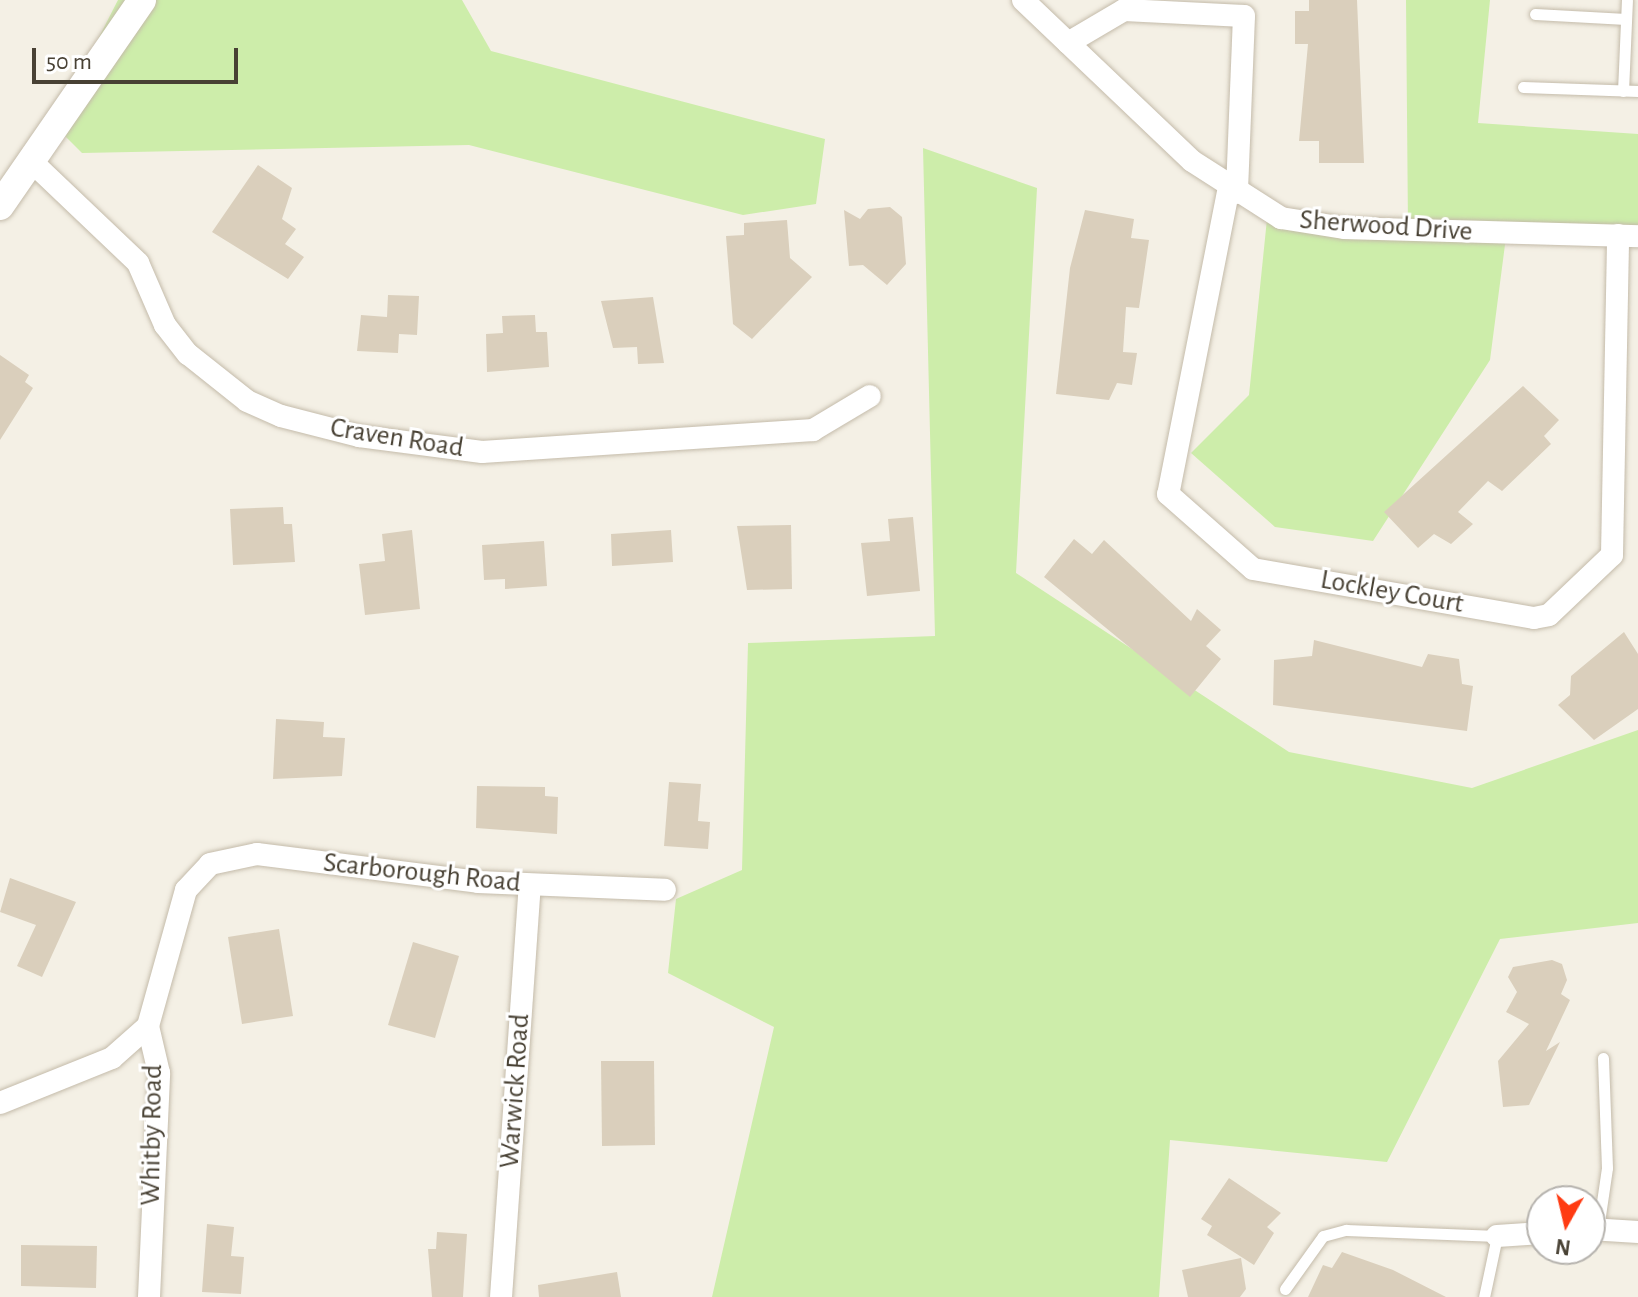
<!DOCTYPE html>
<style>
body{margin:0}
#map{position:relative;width:1638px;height:1297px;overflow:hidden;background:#f4f0e5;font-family:"Alegreya Sans",sans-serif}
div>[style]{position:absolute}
.green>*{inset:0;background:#cdedaa}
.building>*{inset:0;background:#dacfbc}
.roads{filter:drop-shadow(0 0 2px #c4bbaa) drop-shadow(0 0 2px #c4bbaa)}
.service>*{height:11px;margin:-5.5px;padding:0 5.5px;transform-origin:5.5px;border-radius:5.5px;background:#fff}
.minor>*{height:22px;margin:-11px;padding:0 11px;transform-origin:11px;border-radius:11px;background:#fff}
.tertiary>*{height:28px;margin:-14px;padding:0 14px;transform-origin:14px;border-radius:14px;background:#fff}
span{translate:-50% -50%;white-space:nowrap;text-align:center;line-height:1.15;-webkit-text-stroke:6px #fff;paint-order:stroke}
.street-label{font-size:28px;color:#484134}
.north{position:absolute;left:1526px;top:1185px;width:80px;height:80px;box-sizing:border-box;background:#fff;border:2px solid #b6b3ae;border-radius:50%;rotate:188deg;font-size:22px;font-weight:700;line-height:32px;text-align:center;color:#484134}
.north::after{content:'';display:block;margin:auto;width:28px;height:36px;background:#ff3b12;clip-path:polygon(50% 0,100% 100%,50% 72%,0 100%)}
.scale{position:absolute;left:32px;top:48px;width:206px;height:36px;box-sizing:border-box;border:4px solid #484134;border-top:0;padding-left:10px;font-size:24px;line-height:28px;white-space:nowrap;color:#484134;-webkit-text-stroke:6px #fff;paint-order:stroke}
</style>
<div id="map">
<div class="green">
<i style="clip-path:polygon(118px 0,462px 0,491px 51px,825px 139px,816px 204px,743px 215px,469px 145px,82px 153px,54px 125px)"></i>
<i style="clip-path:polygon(1406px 0,1490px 0,1478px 123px,1638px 134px,1638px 242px,1506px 237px,1490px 360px,1373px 541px,1275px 527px,1191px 453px,1249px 395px,1267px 219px,1408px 229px)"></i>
<i style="clip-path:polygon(923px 148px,1037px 188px,1016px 573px,1289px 752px,1472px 788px,1638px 730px,1638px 923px,1500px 939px,1387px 1162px,1170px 1140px,1159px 1297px,712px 1297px,774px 1027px,668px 973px,676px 899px,742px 870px,748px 643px,935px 636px)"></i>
</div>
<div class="building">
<i style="clip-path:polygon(1309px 0,1357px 0,1364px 163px,1319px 163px,1319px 141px,1299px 141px,1308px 44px,1295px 44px,1295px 11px,1309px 11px)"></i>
<i style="clip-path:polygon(258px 165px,292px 188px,282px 219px,296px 229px,285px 244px,304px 257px,288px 279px,212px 232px)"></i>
<i style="clip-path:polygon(890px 207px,902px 217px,906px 264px,887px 285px,863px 265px,849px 266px,844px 210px,860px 219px,868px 209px)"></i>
<i style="clip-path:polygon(1085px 210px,1134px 219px,1131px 238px,1149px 240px,1139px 308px,1126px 307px,1123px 352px,1137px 353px,1132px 385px,1117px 383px,1109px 400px,1056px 394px,1070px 268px)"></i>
<i style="clip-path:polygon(787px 220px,790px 258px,812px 277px,752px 339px,733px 324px,726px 236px,744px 235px,744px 223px)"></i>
<i style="clip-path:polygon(388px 295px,419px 296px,417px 335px,399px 334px,398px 353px,357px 351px,361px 315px,387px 317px)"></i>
<i style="clip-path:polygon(653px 297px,664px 363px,638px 364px,637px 347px,613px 348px,601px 301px)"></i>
<i style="clip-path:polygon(535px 315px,536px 332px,547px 332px,549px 367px,487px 372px,486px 334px,503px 333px,502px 316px)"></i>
<i style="clip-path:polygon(0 355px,29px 375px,25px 382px,33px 388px,0 440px)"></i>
<i style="clip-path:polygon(1523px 386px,1559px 420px,1544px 436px,1551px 444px,1502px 491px,1488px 481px,1458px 512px,1473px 524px,1451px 544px,1434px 534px,1418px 548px,1384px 512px)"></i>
<i style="clip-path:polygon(283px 507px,284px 524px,292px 524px,295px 562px,233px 565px,230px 509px)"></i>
<i style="clip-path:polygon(913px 517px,920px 591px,867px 596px,861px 543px,890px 541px,888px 519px)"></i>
<i style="clip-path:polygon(791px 525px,792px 589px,747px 590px,737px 526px)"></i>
<i style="clip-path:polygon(412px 530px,420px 609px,365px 615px,359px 564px,385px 561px,382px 534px)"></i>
<i style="clip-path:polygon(671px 530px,673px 562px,612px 566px,611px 534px)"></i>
<i style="clip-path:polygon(1074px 539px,1092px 554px,1104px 540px,1191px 621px,1197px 609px,1221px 630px,1206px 646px,1221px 659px,1190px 697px,1044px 577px)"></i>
<i style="clip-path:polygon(544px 541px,547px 586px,505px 589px,505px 579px,484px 580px,482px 545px)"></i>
<i style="clip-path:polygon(1624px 632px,1638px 654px,1638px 709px,1594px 740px,1558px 705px,1570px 695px,1571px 676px)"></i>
<i style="clip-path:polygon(1314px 640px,1422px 667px,1428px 654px,1459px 659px,1462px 684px,1473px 686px,1467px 731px,1273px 705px,1274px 660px,1312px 656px)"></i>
<i style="clip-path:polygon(276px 719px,324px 722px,323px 737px,345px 738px,342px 776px,273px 779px)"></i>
<i style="clip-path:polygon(669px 782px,701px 784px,698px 821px,710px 822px,708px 849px,664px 846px)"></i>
<i style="clip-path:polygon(477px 786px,545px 787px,545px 796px,558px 797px,557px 834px,476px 828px)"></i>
<i style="clip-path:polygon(10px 878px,76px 902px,42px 977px,17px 966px,36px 925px,0 912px)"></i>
<i style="clip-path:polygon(279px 929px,293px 1016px,242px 1024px,228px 937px)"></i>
<i style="clip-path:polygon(413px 942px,459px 956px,435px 1038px,388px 1025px)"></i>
<i style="clip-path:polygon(1552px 960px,1562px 964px,1567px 980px,1561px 994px,1570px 1000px,1546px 1051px,1560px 1042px,1529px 1105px,1503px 1107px,1498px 1061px,1529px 1024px,1506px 1012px,1517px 992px,1508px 977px,1513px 967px)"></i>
<i style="clip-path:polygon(601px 1061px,654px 1061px,655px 1145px,602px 1146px)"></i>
<i style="clip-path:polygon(1229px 1178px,1281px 1213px,1267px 1227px,1274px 1233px,1254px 1265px,1207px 1235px,1212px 1226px,1201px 1219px)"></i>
<i style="clip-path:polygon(207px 1224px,234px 1227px,231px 1256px,244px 1257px,241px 1294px,202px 1292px)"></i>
<i style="clip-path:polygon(437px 1232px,467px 1234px,463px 1297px,432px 1297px,428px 1249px,436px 1249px)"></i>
<i style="clip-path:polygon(21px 1245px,97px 1246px,96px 1288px,21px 1286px)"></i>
<i style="clip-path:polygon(1342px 1252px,1393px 1270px,1446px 1297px,1308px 1297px,1323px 1265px,1332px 1268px)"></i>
<i style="clip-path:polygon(1241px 1258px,1246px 1289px,1240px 1297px,1188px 1297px,1182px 1270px)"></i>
<i style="clip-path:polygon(617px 1272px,621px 1297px,539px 1297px,538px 1285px)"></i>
</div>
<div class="roads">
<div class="service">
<i style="left:1535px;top:14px;width:91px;rotate:3.1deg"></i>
<i style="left:1523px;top:87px;width:115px;rotate:2deg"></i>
<i style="left:1623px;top:91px;width:91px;rotate:-87.5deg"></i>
<i style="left:1598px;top:1229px;width:62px;rotate:-81.6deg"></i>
<i style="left:1607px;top:1168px;width:110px;rotate:-92.1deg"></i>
<i style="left:1285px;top:1289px;width:65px;rotate:-54.4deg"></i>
<i style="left:1323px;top:1236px;width:24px;rotate:-15deg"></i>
<i style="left:1346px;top:1230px;width:151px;rotate:2.3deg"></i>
<i style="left:1497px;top:1236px;width:62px;rotate:102deg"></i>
</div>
<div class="minor">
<i style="left:1023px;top:0;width:233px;rotate:43.6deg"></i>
<i style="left:1192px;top:161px;width:106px;rotate:32.6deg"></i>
<i style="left:1281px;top:218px;width:65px;rotate:8.9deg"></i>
<i style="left:1345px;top:228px;width:293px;rotate:1.6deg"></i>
<i style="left:1068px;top:43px;width:65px;rotate:-30.5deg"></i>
<i style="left:1124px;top:10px;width:120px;rotate:2.9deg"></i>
<i style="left:1244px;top:16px;width:177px;rotate:92.3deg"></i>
<i style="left:31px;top:161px;width:148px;rotate:43.6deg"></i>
<i style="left:138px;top:263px;width:68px;rotate:66.5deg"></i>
<i style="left:165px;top:325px;width:37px;rotate:52deg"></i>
<i style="left:188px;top:354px;width:75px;rotate:38.5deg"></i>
<i style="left:247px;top:401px;width:37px;rotate:24deg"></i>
<i style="left:281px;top:416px;width:81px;rotate:14.4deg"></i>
<i style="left:359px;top:436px;width:124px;rotate:7.4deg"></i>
<i style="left:482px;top:452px;width:332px;rotate:-3.8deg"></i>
<i style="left:813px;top:430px;width:66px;rotate:-30.8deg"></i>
<i style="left:1229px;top:187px;width:313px;rotate:101.2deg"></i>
<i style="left:1168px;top:494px;width:113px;rotate:41.4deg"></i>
<i style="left:1253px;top:569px;width:285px;rotate:9.9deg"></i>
<i style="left:1534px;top:618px;width:15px;rotate:-11deg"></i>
<i style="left:1549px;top:615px;width:87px;rotate:-43.6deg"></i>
<i style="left:1612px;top:555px;width:320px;rotate:-88.9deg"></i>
<i style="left:0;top:1103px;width:121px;rotate:-21.9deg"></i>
<i style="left:112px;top:1058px;width:48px;rotate:-41.6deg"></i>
<i style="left:1590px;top:1229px;width:48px;rotate:3.6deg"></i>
<i style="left:1497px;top:1236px;width:45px;rotate:-3.8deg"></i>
<i style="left:149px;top:1297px;width:224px;rotate:-87.4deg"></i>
<i style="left:159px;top:1073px;width:48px;rotate:-103.2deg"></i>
<i style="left:148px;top:1026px;width:141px;rotate:-74.4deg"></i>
<i style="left:186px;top:890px;width:35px;rotate:-47deg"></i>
<i style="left:210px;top:864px;width:48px;rotate:-12deg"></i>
<i style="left:257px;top:854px;width:223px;rotate:7.2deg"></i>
<i style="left:478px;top:882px;width:187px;rotate:2.4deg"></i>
<i style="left:501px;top:1297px;width:413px;rotate:-86deg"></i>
</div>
<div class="tertiary">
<i style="left:0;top:206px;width:250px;rotate:-55.4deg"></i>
</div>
</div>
<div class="street-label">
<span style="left:1386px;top:226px;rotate:4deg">Sherwood Drive</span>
<span style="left:397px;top:438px;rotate:9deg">Craven Road</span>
<span style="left:1392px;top:592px;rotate:10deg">Lockley Court</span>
<span style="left:422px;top:873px;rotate:6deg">Scarborough Road</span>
<span style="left:515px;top:1091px;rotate:-86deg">Warwick Road</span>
<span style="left:152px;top:1135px;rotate:-89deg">Whitby Road</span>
</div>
<div class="north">N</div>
<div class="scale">50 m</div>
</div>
